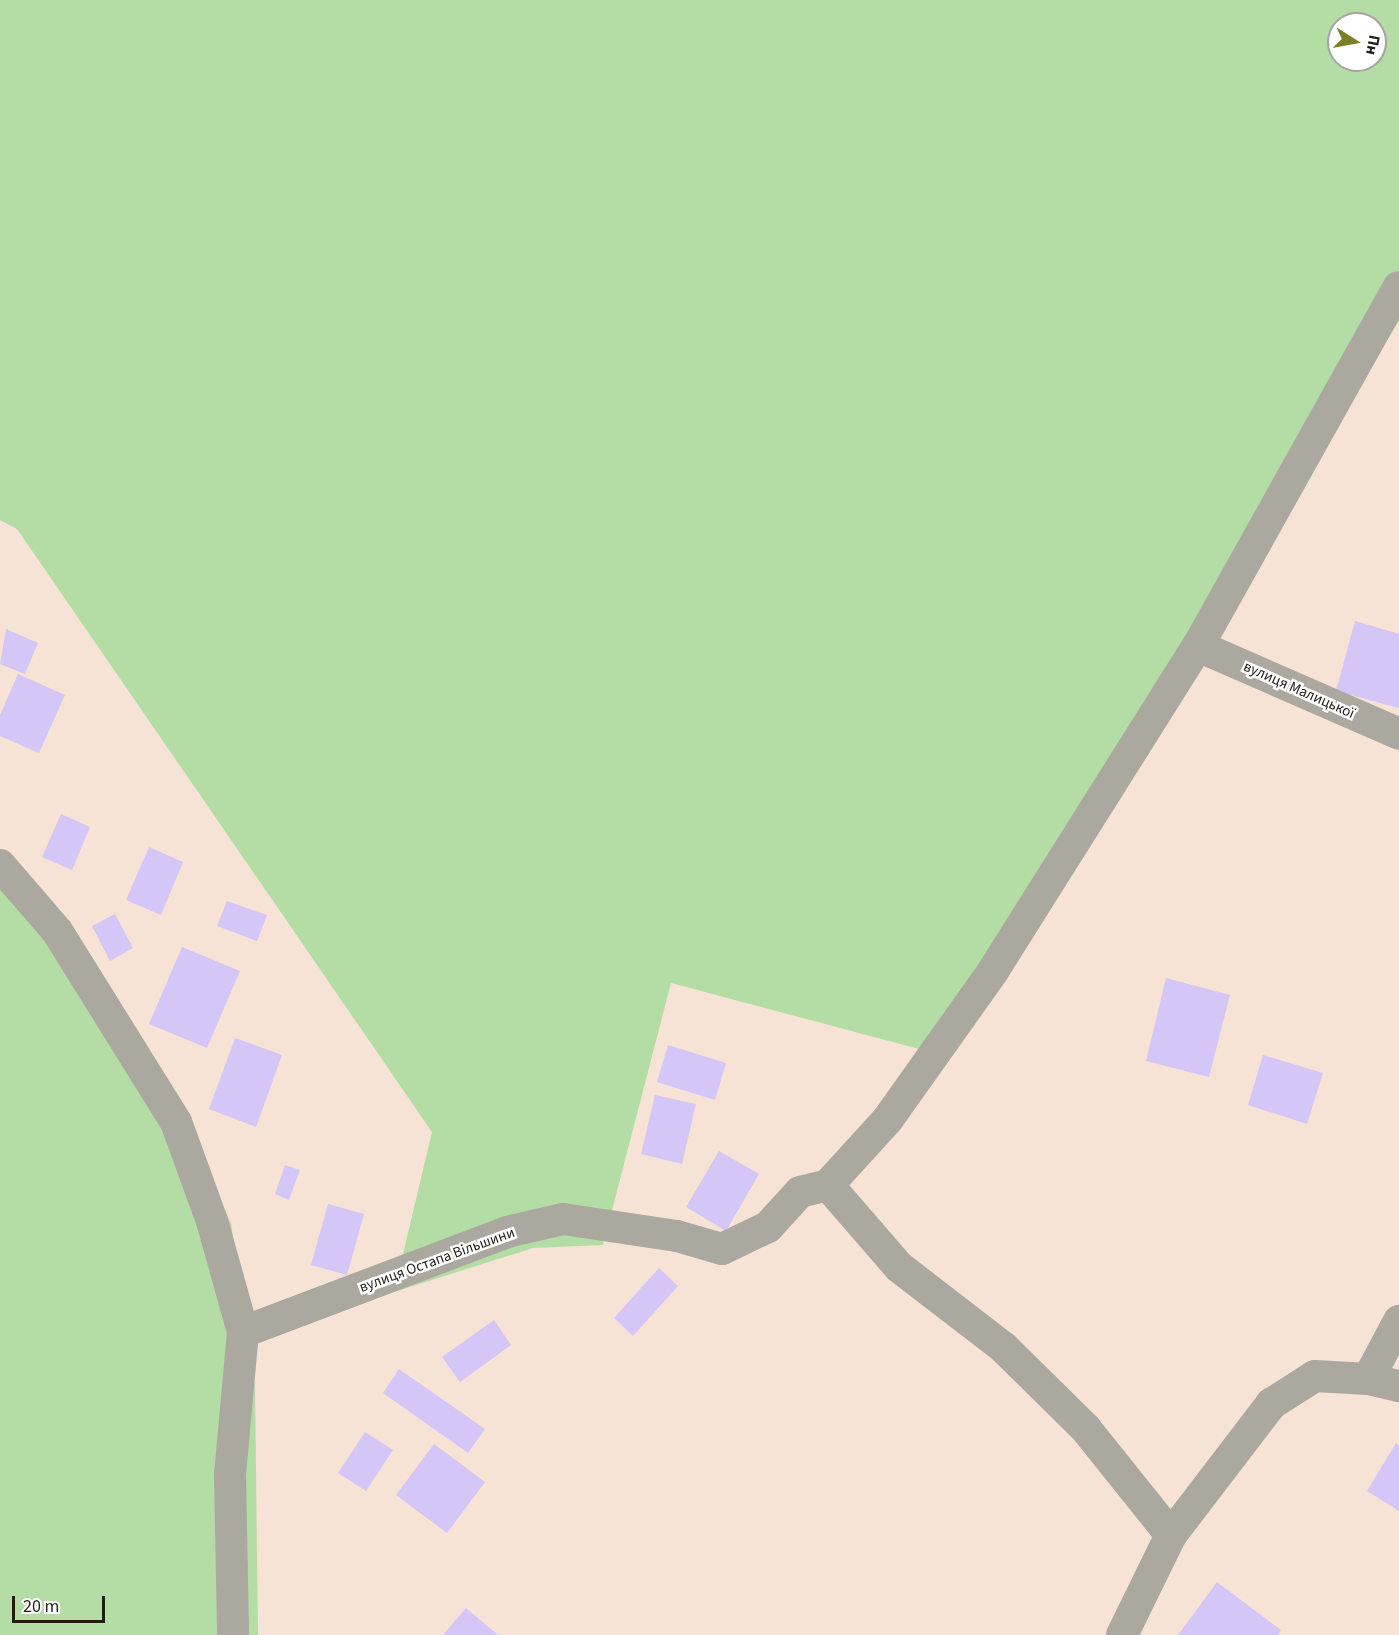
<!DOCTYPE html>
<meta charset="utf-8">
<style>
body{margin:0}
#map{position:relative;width:1399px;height:1635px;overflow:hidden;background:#f6e3d6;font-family:"Source Sans 3",sans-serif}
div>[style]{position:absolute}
.green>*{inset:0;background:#b3dda4}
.building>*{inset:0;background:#d4c6f7}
.minor>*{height:32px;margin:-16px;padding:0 16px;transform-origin:16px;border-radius:16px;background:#aba8a0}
span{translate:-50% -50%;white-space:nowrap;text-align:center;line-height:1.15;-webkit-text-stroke:5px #fff;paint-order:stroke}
.street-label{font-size:15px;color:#221b16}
.north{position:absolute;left:1327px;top:12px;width:60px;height:60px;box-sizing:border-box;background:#fff;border:2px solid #a7a4a2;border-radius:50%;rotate:101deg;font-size:16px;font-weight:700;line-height:24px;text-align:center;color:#221b16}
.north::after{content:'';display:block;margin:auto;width:21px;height:27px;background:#7f7f28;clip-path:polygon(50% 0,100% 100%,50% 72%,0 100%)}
.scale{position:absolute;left:12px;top:1596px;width:93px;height:27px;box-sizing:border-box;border:3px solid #221b16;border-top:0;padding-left:8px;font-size:18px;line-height:21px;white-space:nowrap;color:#221b16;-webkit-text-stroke:4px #fff;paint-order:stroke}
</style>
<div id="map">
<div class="green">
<i style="clip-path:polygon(evenodd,0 0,1399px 0,1399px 321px,938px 1054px,671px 983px,603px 1245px,533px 1248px,394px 1292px,432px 1132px,17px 529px,0 520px,0 0,1339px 24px,1375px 24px,1375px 60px,1339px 60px,1339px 24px)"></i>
<i style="clip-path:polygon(0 861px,132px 1025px,231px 1223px,255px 1387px,258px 1635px,0 1635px)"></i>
</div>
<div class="building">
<i style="clip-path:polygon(1355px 621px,1399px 634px,1399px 708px,1336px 691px)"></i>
<i style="clip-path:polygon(6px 629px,38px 643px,25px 674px,0 664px)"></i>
<i style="clip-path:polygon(18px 674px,65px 695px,39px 753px,0 736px,0 715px)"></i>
<i style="clip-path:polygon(61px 814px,90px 827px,72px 870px,42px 857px)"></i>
<i style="clip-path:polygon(149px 847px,183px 862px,161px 915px,126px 900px)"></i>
<i style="clip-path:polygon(227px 901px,267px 915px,257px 941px,217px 926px)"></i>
<i style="clip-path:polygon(115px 914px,133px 948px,110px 961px,92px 926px)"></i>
<i style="clip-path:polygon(182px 947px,240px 971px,207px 1048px,149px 1024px)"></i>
<i style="clip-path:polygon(1166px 978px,1230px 995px,1209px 1077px,1146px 1061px)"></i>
<i style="clip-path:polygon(235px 1038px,282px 1055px,256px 1127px,209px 1109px)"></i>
<i style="clip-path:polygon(668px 1045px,726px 1063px,715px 1100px,657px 1082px)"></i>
<i style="clip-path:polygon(1263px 1055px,1323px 1073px,1307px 1124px,1248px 1105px)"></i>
<i style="clip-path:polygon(655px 1095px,696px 1104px,682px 1164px,641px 1154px)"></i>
<i style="clip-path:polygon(719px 1151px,759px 1174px,726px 1231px,686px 1207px)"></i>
<i style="clip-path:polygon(285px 1165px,300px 1170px,289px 1200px,275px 1194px)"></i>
<i style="clip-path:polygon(328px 1204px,364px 1214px,347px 1275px,311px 1265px)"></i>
<i style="clip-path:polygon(659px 1268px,678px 1286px,633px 1336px,614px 1318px)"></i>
<i style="clip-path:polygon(494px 1320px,511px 1345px,460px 1382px,442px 1357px)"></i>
<i style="clip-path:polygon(399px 1369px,485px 1429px,468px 1453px,383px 1393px)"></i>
<i style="clip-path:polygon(365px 1432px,393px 1450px,366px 1491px,338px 1473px)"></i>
<i style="clip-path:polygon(1396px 1443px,1399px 1445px,1399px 1511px,1367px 1491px)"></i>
<i style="clip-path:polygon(434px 1444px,485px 1482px,447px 1533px,396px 1495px)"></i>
<i style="clip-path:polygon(1217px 1582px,1281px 1630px,1278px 1635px,1178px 1635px)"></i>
<i style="clip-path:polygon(466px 1608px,498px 1635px,443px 1635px)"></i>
</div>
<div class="minor">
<i style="left:1198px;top:646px;width:219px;rotate:23.6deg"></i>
<i style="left:0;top:865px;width:87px;rotate:49.2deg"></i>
<i style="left:57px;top:931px;width:225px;rotate:58.1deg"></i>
<i style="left:176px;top:1122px;width:105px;rotate:70deg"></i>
<i style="left:212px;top:1221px;width:115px;rotate:74.4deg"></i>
<i style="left:243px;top:1332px;width:143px;rotate:95.2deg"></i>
<i style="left:230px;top:1474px;width:161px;rotate:88.9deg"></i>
<i style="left:828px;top:1185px;width:89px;rotate:-47.7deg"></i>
<i style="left:888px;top:1119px;width:181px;rotate:-54.6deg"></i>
<i style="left:993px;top:971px;width:384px;rotate:-57.8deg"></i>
<i style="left:1198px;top:646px;width:411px;rotate:-60.8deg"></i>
<i style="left:828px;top:1185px;width:108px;rotate:49.1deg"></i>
<i style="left:899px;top:1267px;width:133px;rotate:37.6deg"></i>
<i style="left:1004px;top:1348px;width:115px;rotate:44.6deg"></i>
<i style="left:1086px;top:1429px;width:136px;rotate:51.3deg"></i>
<i style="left:243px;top:1332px;width:282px;rotate:-20.7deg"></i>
<i style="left:507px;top:1232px;width:57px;rotate:-13.1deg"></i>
<i style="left:563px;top:1219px;width:115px;rotate:8.5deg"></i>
<i style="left:677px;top:1236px;width:47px;rotate:16.1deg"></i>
<i style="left:722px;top:1249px;width:51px;rotate:-25.6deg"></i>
<i style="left:768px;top:1227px;width:47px;rotate:-47.6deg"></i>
<i style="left:800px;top:1192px;width:29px;rotate:-14deg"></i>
<i style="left:1368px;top:1379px;width:66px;rotate:-61.9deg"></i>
<i style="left:1122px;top:1635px;width:111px;rotate:-63.9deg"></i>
<i style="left:1171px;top:1535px;width:165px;rotate:-52.6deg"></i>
<i style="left:1271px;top:1404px;width:52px;rotate:-32.5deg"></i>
<i style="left:1315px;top:1376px;width:53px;rotate:3.2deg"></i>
<i style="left:1368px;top:1379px;width:32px;rotate:13deg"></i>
</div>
<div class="street-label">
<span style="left:1299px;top:690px;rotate:24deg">вулиця Малицької</span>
<span style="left:437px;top:1260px;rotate:-20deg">вулиця Остапа Вільшини</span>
</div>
<div class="north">Пн</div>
<div class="scale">20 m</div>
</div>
